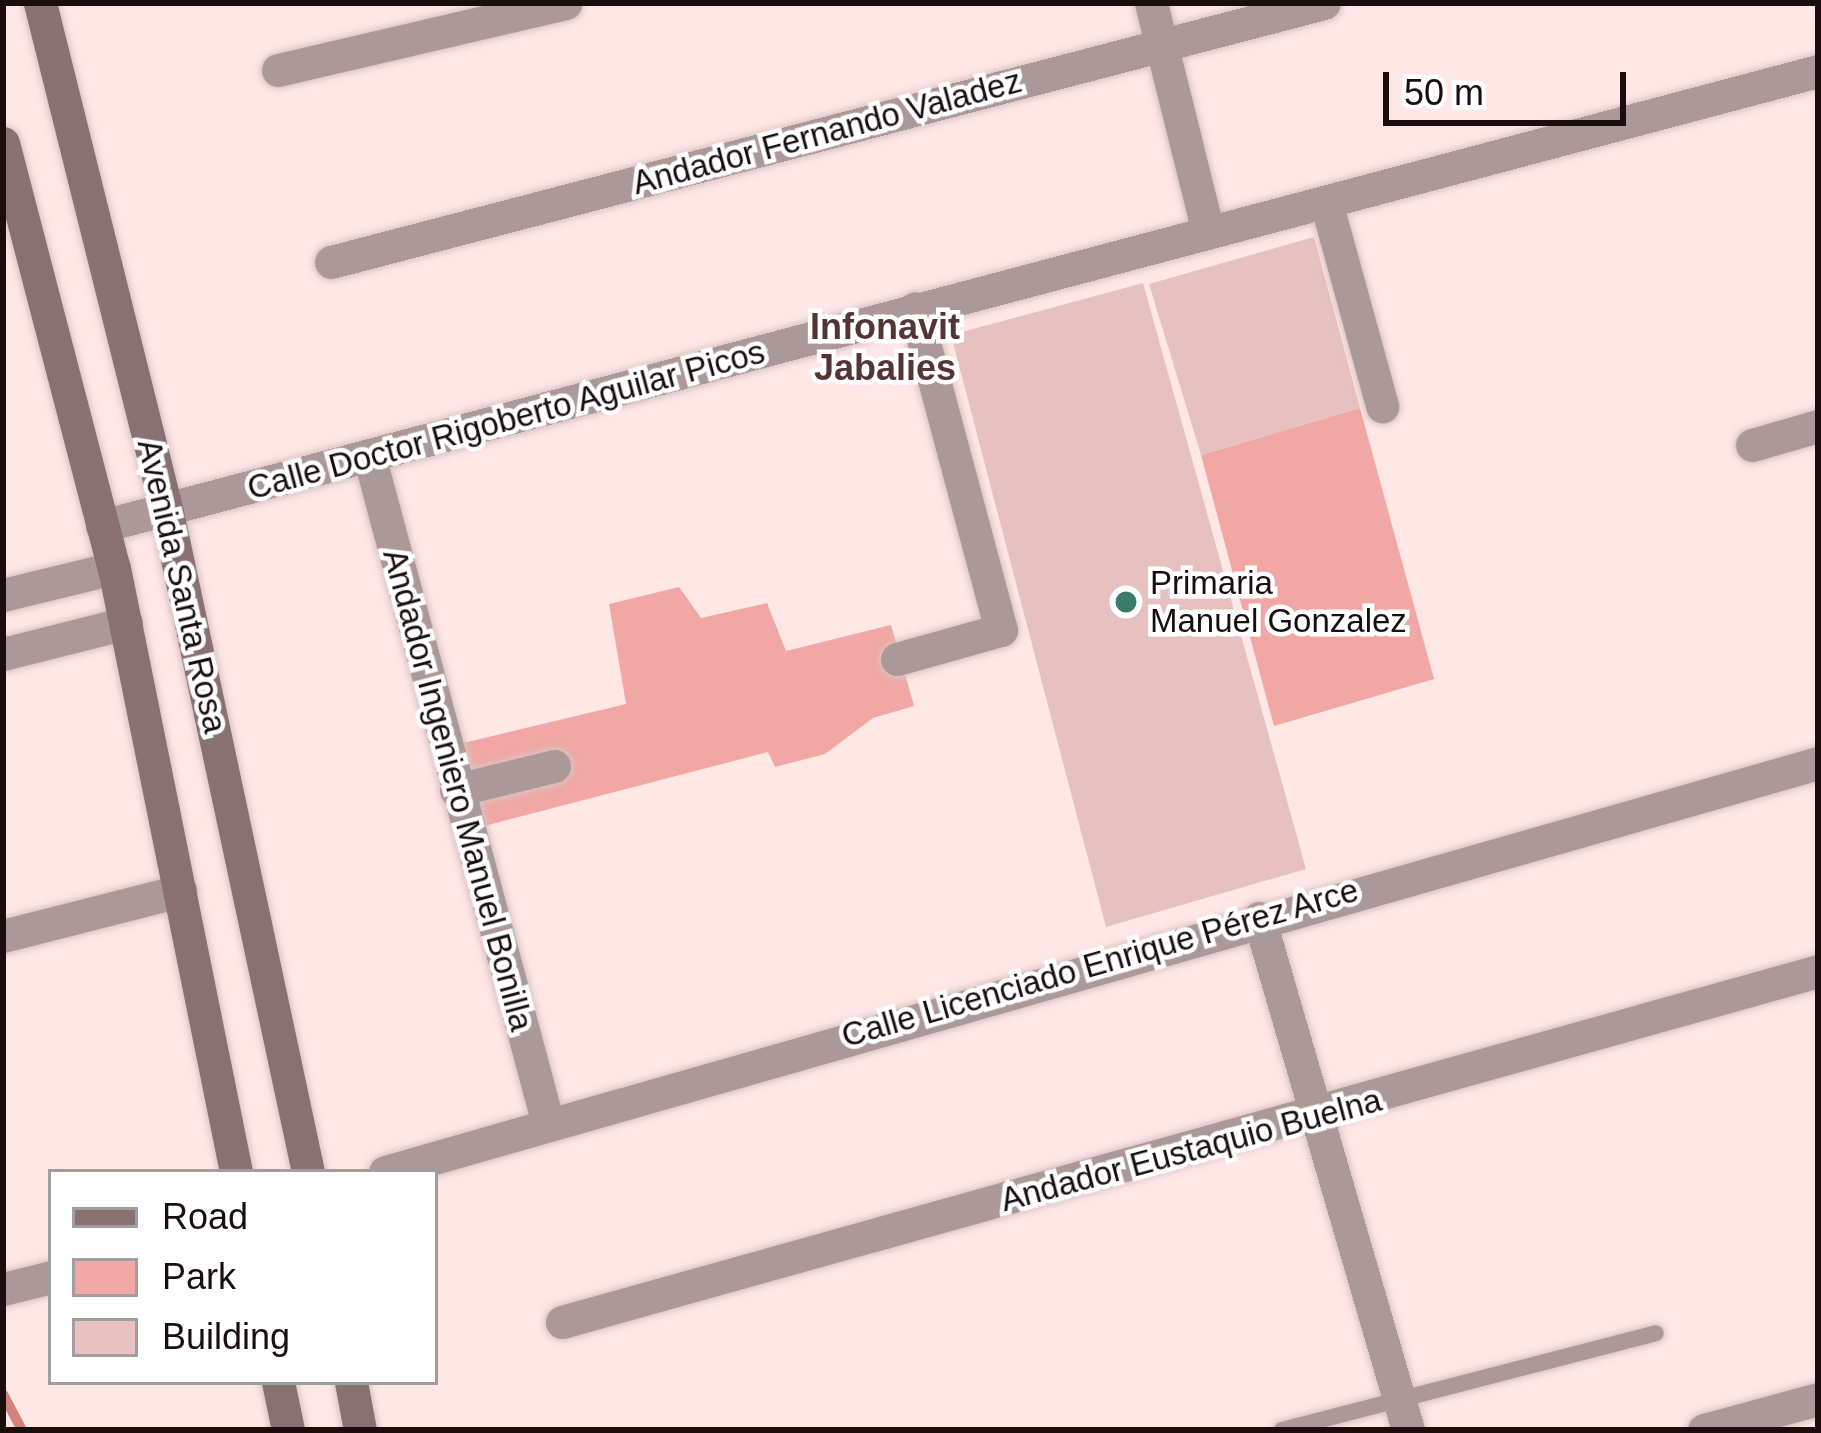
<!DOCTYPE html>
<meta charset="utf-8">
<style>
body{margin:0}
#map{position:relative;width:1821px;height:1433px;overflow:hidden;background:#fee7e5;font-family:Helvetica,sans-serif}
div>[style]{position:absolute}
.green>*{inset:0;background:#f1a7a3}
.stream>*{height:10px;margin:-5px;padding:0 5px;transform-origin:5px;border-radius:5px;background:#d1827f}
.building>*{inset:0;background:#e6c1bf}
.roads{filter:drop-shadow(0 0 3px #d9c4c2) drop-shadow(0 0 3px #d9c4c2)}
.service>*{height:16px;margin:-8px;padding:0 8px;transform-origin:8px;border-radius:8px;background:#aa9998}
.minor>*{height:33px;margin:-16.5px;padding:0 16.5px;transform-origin:16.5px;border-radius:16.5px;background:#aa9998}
.secondary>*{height:33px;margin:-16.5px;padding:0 16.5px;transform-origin:16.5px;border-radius:16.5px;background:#887170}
.dots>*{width:33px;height:33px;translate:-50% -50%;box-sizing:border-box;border:6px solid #fff;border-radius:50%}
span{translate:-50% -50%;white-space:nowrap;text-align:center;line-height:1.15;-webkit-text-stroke:9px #fff;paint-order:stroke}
.street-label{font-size:33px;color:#190d0d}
.poi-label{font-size:33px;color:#190d0d}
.left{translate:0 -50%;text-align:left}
.neighbourhood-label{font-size:36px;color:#533534;font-weight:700}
.frame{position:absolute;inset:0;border:6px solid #190d0d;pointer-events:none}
.legend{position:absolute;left:48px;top:1169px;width:390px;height:216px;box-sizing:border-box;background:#fff;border:3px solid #a39e9e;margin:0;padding:15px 21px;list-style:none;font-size:36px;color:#190d0d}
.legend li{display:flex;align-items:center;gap:24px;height:60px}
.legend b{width:60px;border:3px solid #a39e9e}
.scale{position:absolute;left:1383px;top:72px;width:243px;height:54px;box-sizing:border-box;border:6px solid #190d0d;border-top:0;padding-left:15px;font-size:36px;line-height:42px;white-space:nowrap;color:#190d0d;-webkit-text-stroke:9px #fff;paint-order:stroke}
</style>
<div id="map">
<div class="green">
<i style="clip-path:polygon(1360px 408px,1434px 679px,1274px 726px,1201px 455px)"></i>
<i style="clip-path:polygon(679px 587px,701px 618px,767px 603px,786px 651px,891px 625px,914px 706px,873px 718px,825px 754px,775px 767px,768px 752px,473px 829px,451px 746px,626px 704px,609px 604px)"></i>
</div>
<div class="stream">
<i style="left:3px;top:1394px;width:41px;rotate:62.2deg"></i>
</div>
<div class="building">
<i style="clip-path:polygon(1314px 237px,1360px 408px,1201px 455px,1149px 284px)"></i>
<i style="clip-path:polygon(1143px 283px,1306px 869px,1106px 927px,951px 335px)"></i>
</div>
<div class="roads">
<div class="service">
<i style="left:1282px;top:1430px;width:386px;rotate:-14.5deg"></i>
</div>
<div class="minor">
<i style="left:1151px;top:3px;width:236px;rotate:76deg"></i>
<i style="left:278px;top:70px;width:295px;rotate:-13.1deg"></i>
<i style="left:1326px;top:202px;width:212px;rotate:74.6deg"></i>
<i style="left:331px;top:262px;width:1026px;rotate:-14.62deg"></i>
<i style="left:1752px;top:445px;width:69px;rotate:-16.1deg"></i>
<i style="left:370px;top:459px;width:684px;rotate:75.01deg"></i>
<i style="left:102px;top:526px;width:1775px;rotate:-14.85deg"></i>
<i style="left:3px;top:595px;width:114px;rotate:-13.7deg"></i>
<i style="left:3px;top:654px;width:127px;rotate:-14.1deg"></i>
<i style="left:897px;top:659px;width:108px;rotate:-15.6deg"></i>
<i style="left:1001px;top:630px;width:333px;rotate:-105deg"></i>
<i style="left:456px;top:790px;width:101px;rotate:-13.8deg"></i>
<i style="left:1259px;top:918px;width:533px;rotate:73.77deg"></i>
<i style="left:3px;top:936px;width:183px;rotate:-14.3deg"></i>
<i style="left:385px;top:1172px;width:1490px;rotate:-15.93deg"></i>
<i style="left:3px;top:1289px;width:49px;rotate:-14deg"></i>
<i style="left:562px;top:1322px;width:1304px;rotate:-15.61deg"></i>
<i style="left:1704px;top:1430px;width:118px;rotate:-15.2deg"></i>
</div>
<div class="secondary">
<i style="left:40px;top:3px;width:525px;rotate:75.99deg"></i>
<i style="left:167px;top:512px;width:675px;rotate:77.94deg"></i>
<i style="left:3px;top:143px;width:439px;rotate:75.4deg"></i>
<i style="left:114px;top:568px;width:616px;rotate:78.58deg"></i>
<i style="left:278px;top:1382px;width:49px;rotate:78.2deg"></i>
<i style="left:351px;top:1382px;width:49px;rotate:79.4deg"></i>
</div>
</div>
<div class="dots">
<i style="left:1126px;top:602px;background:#3c7b69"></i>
</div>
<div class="street-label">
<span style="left:827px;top:132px;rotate:-15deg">Andador Fernando Valadez</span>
<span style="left:506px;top:420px;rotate:-15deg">Calle Doctor Rigoberto Aguilar Picos</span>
<span style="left:182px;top:586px;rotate:77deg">Avenida Santa Rosa</span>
<span style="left:458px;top:790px;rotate:75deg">Andador Ingeniero Manuel Bonilla</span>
<span style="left:1100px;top:963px;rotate:-16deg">Calle Licenciado Enrique Pérez Arce</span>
<span style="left:1191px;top:1150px;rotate:-15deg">Andador Eustaquio Buelna</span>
</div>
<div class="poi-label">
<span class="left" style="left:1150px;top:602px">Primaria<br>Manuel Gonzalez</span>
</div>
<div class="neighbourhood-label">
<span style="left:885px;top:347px">Infonavit<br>Jabalies</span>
</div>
<div class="frame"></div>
<ul class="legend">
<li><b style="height:15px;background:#887170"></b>Road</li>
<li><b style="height:33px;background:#f1a7a3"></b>Park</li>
<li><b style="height:33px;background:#e6c1bf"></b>Building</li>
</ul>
<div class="scale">50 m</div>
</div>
